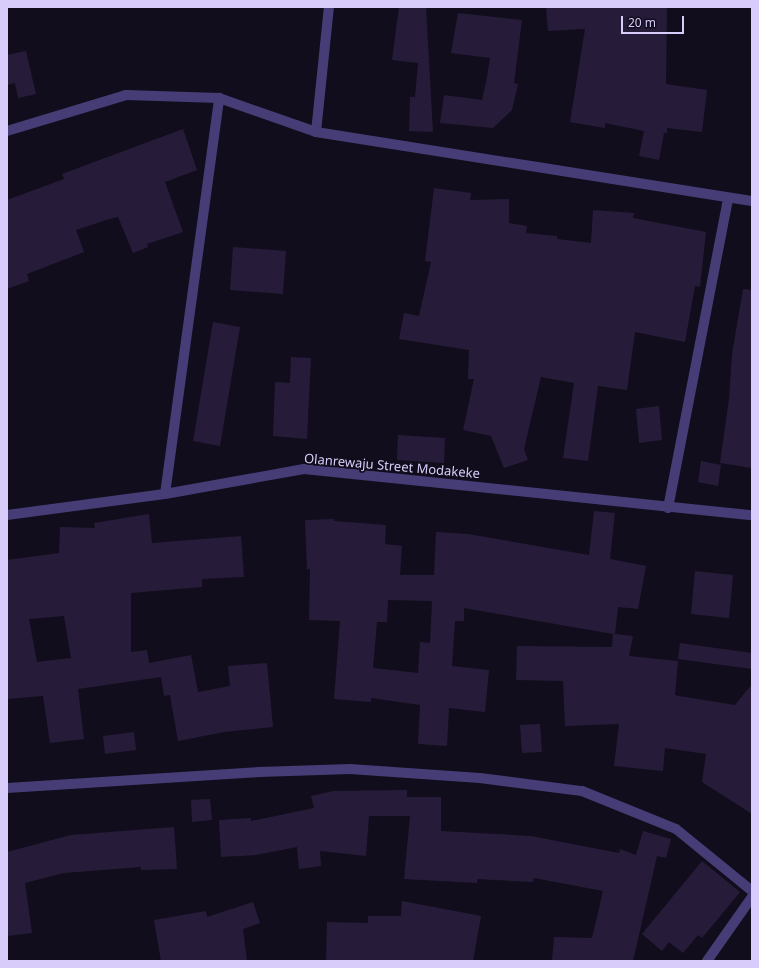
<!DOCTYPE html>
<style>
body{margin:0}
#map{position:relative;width:759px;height:968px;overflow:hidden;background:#120d1c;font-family:"Noto Sans",sans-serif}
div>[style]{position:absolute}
.building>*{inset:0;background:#261c3a}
.street>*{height:10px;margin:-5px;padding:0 5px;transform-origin:5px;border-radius:5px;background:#463d76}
span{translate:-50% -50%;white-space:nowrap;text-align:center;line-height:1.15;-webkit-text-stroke:3.5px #120d1c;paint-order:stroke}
.street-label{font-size:13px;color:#d8cdfa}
.frame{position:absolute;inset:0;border:8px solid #d8cdfa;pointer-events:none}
.scale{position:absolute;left:621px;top:16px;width:63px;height:18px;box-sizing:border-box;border:2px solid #d8cdfa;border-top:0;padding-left:5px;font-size:12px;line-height:14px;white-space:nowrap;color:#d8cdfa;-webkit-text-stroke:3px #120d1c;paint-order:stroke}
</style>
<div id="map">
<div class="building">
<i style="clip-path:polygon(399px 7px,426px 7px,433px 132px,409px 131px,410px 97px,415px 97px,418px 63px,392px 60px)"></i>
<i style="clip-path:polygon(546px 7px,667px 7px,666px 84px,707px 90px,702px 132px,667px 128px,667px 133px,664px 133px,659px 160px,639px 156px,644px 131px,605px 123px,605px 128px,570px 122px,585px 29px,548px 31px)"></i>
<i style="clip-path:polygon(458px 13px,522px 20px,514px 83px,518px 84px,512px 110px,493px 128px,440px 123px,444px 95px,482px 100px,487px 77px,490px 58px,451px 53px)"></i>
<i style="clip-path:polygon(26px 51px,36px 94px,18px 98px,15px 83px,7px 85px,7px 55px)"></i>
<i style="clip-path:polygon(183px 129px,197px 170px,165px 182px,183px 232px,147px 244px,148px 247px,133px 253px,118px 217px,109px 219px,76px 230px,84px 252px,27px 274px,29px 281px,7px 289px,7px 200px,64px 179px,62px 174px)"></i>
<i style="clip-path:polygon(434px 188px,471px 193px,470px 200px,509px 199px,509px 223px,527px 226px,526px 233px,557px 236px,557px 239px,591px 243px,593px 210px,634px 213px,633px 218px,706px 232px,700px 287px,695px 286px,685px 342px,635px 332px,627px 390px,598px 386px,588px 461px,563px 458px,574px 383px,541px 377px,524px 449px,528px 460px,504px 468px,491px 436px,463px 430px,474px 379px,468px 379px,469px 350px,399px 339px,404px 313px,419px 316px,431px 262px,425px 261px)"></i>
<i style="clip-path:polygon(233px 247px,286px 251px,283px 294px,230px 290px)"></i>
<i style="clip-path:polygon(743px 289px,752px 290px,752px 468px,720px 463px,729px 399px,732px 354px)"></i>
<i style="clip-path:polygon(213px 322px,240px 327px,220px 446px,193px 441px)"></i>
<i style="clip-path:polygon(291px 357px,311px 358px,307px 439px,273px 436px,275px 382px,290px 383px)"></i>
<i style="clip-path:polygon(659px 406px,662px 440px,639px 443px,636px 409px)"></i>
<i style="clip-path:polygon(398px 435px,445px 438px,444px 463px,397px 460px)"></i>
<i style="clip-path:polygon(701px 461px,721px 465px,718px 486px,698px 482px)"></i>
<i style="clip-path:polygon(evenodd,594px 511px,615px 513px,610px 559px,646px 566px,638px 609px,618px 607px,615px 634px,633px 636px,629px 656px,678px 661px,675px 695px,679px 696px,735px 705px,752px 684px,752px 814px,702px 782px,706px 754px,665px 748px,663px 771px,614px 766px,619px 724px,565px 726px,563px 681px,516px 680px,517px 646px,612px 647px,613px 634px,464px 608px,464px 621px,455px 621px,452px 666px,489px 670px,485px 712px,449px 708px,447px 746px,418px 744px,420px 705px,371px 698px,371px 702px,334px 699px,340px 621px,309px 620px,310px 569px,307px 569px,305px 520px,334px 519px,334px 521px,386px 525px,385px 544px,402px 546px,400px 575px,434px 575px,436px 532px,468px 534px,589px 555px,594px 511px,388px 600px,432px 601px,430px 643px,420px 642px,418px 673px,373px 668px,377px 622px,387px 622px,388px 600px)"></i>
<i style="clip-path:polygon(evenodd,149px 514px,152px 543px,241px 536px,244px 577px,202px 579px,202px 587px,131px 593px,131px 652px,147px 650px,149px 663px,191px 655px,198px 692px,230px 686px,228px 666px,267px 663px,273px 727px,224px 732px,178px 741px,170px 695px,164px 696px,161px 677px,78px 689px,84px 739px,50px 743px,43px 696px,7px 699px,7px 560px,59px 553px,60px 527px,95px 528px,94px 523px,149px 514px,64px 616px,71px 658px,37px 662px,29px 619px,64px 616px)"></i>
<i style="clip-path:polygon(695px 571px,733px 575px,729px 618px,691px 614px)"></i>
<i style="clip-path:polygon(680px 643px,752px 653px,752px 669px,678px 659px)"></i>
<i style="clip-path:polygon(540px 724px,542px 752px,522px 753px,520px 725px)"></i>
<i style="clip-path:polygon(134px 732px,136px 750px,105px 754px,103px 736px)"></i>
<i style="clip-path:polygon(407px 790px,407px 797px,441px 797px,441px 831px,531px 836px,619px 853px,620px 849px,636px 855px,643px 831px,671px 839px,666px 858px,657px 856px,633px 961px,552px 961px,554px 937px,592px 938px,603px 891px,534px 878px,533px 882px,477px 879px,477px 883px,404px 879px,410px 816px,369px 816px,366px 856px,320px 851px,321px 866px,299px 869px,297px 847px,256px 855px,221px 857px,219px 820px,251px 818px,251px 821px,314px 808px,311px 796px,333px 791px)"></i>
<i style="clip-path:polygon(210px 799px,212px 820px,192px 822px,191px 800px)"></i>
<i style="clip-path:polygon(174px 827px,177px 869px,141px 870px,141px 867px,64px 873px,25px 883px,32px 933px,7px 936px,7px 852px,71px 835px)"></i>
<i style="clip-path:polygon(702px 861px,740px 892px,702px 938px,698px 935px,683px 953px,669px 942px,662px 951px,642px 934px)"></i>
<i style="clip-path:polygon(402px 901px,481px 916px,473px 961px,326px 961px,327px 922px,368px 923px,368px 916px,401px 916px)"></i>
<i style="clip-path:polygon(253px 902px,260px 923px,243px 929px,247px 961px,161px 961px,154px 920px,206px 911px,207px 917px)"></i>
</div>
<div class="street">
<i style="left:7px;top:131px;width:124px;rotate:-16.8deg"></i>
<i style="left:126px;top:95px;width:93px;rotate:1.8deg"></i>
<i style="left:219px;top:98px;width:103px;rotate:19.3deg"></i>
<i style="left:316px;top:132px;width:441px;rotate:9deg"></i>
<i style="left:316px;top:132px;width:126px;rotate:-84.1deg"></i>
<i style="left:165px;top:494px;width:400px;rotate:-82.2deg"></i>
<i style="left:668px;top:508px;width:315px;rotate:-79deg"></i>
<i style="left:7px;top:515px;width:159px;rotate:-7.6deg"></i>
<i style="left:165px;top:494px;width:141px;rotate:-10.2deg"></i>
<i style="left:304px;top:469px;width:450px;rotate:5.9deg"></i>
<i style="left:7px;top:788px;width:253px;rotate:-3.6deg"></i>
<i style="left:259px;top:772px;width:91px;rotate:-1.9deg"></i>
<i style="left:350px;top:769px;width:130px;rotate:4deg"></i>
<i style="left:480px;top:778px;width:103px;rotate:7.3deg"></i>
<i style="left:582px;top:791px;width:101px;rotate:22deg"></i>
<i style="left:676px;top:829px;width:98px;rotate:39.2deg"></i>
<i style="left:707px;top:961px;width:78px;rotate:-54.9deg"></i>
</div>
<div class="street-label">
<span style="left:392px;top:466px;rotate:5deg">Olanrewaju Street Modakeke</span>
</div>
<div class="frame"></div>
<div class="scale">20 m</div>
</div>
